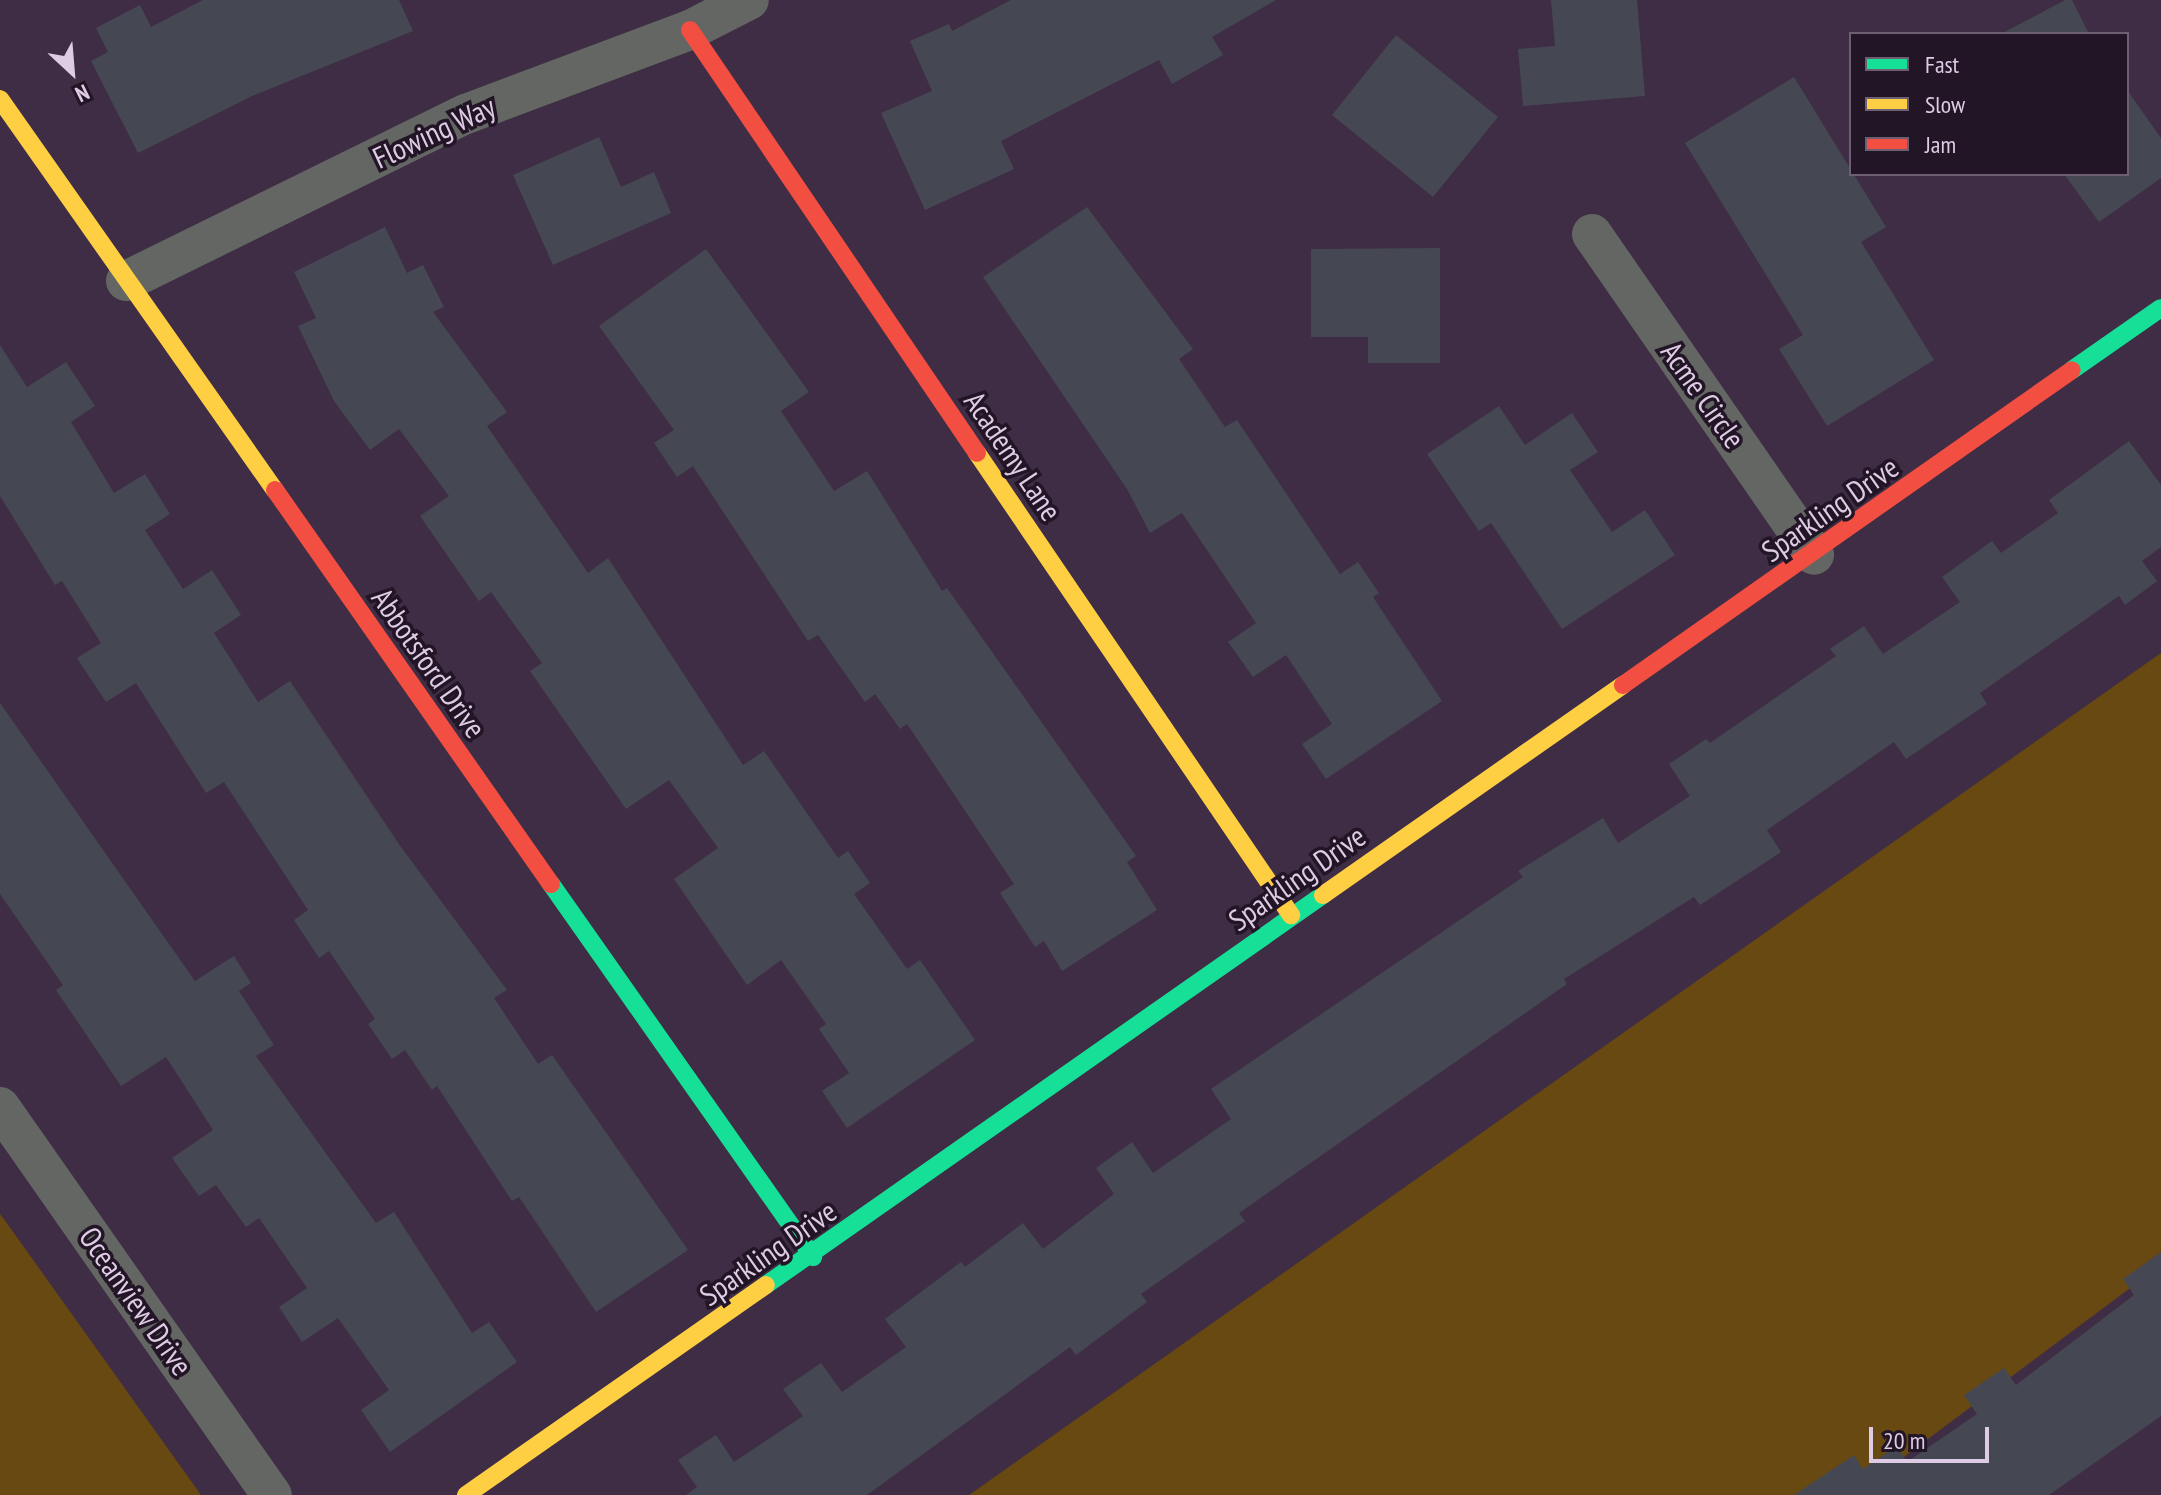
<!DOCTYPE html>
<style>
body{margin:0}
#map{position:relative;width:2161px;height:1495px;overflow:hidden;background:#3e2d44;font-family:"PT Sans Narrow",sans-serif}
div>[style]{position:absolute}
.green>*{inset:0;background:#684911}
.building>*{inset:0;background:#454853}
.street>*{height:40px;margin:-20px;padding:0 20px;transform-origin:20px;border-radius:20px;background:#636663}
.fast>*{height:18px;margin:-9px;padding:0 9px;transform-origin:9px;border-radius:9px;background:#16e098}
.slow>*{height:18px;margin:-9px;padding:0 9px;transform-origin:9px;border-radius:9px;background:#ffcf43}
.jam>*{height:18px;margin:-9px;padding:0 9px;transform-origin:9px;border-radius:9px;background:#f24e42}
span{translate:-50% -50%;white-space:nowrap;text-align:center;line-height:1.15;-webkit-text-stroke:7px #221526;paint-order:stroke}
.street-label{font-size:30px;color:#decbe4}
.legend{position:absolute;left:1849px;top:32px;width:280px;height:144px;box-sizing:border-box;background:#221526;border:2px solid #6d5e72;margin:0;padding:10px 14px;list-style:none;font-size:24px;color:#decbe4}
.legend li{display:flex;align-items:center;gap:16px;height:40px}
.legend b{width:40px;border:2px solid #6d5e72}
.north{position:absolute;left:32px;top:32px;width:80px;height:80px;-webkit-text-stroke:6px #221526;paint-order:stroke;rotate:154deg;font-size:22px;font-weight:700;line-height:32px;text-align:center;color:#decbe4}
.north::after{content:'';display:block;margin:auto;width:28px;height:36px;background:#decbe4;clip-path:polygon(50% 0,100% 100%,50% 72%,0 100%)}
.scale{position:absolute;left:1869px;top:1427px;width:120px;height:36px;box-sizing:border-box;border:4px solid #decbe4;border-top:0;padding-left:10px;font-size:24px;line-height:28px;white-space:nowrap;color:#decbe4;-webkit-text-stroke:6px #221526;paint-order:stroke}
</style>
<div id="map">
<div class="green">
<i style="clip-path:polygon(2161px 653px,2161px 1265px,1853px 1495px,969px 1495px)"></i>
<i style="clip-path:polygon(0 1214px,6px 1222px,201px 1495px,0 1495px)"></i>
</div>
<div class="building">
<i style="clip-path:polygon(203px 0,399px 0,413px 31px,252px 96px,138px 153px,91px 61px,108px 52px,96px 28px,140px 5px,151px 27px)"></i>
<i style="clip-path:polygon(1011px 0,1276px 0,1212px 37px,1223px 55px,1172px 84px,1159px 60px,1001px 141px,1014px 169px,925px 210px,881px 113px,932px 91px,910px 41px,949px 24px,952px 31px)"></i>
<i style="clip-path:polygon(1551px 0,1637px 0,1645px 96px,1523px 106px,1518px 49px,1555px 46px)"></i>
<i style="clip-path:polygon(2065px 0,2072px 0,2089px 34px,2001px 34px)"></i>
<i style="clip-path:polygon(1396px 35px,1498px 117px,1433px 197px,1332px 115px)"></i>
<i style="clip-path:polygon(1794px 77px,1886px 227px,1861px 242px,1934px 360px,1827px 426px,1779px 349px,1803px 335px,1685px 143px)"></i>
<i style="clip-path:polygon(2127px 90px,2161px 138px,2161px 178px,2099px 222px,2064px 174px,2127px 174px)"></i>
<i style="clip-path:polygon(599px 137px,621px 187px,654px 172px,671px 213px,553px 265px,513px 175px)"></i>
<i style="clip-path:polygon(1087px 207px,1193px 349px,1179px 359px,1225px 427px,1237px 420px,1340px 574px,1358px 562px,1379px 593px,1373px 597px,1442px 701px,1326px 779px,1302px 744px,1332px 724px,1286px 655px,1253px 677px,1228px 642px,1256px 623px,1182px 513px,1150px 533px,1127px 489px,983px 277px)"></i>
<i style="clip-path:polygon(385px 227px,407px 273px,423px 265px,444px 307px,433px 312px,507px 412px,487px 426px,588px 573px,608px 558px,743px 765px,764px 751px,838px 858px,848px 851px,870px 883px,854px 894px,907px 969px,920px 960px,975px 1040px,847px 1128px,822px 1091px,849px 1073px,819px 1029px,826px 1024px,781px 960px,747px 985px,674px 879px,718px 848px,669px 780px,626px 809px,530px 671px,542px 663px,491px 592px,479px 601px,420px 516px,449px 496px,399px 429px,370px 450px,334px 401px,298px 326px,316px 318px,294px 272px)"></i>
<i style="clip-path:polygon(1440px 248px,1440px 363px,1368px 363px,1368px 337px,1311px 337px,1311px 249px)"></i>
<i style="clip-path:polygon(706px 249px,809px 392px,781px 411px,834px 491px,867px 471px,942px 591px,947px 588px,1136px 856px,1127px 862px,1157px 910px,1062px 971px,1044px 941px,1035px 947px,1000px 893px,1014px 884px,907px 724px,900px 729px,875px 694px,865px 702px,818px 635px,808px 641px,693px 466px,677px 477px,654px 443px,674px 430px,599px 326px)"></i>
<i style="clip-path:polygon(0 345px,27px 387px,66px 362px,95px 406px,71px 422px,114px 493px,145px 474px,170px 514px,145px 530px,183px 589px,212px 570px,241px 615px,214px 633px,258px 702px,290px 681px,401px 847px,507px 990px,494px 998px,538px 1064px,552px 1055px,688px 1250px,596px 1312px,519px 1197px,512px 1201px,437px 1086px,432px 1090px,405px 1050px,392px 1059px,368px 1024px,375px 1019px,329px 951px,319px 958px,294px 920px,308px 910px,224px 782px,206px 793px,136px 683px,106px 702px,77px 658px,101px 643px,62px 581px,55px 585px,0 496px)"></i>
<i style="clip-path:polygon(1499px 406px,1525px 445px,1572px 413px,1598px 452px,1570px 470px,1612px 532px,1645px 510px,1675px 555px,1562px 629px,1491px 523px,1479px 531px,1427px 454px)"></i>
<i style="clip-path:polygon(2129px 441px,2161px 485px,2161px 547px,2142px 561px,2157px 581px,2125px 605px,2119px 596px,1980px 693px,1987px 704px,1906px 759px,1894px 742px,1767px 830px,1781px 852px,1700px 905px,1694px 897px,1564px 979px,1567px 984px,1239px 1213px,1245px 1221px,1141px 1294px,1147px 1302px,1076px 1355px,1070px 1347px,867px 1495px,686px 1495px,697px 1487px,678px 1460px,716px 1435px,734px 1462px,803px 1416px,783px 1389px,821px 1363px,842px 1392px,906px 1347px,885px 1319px,961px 1262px,965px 1267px,1023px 1223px,1043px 1249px,1114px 1194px,1096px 1168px,1132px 1142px,1153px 1173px,1231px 1119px,1211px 1089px,1523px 877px,1518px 871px,1603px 818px,1618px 843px,1690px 796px,1669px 764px,1706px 739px,1710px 743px,1836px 656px,1830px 649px,1864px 626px,1883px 654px,1960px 602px,1942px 577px,1992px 541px,2001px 553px,2058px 513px,2049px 500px)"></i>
<i style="clip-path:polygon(0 703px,195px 981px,234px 956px,251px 983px,239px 991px,274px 1045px,256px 1056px,376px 1223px,394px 1212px,472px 1333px,489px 1322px,517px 1362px,390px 1452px,361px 1410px,389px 1390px,338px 1318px,302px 1342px,279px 1307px,307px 1288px,259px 1218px,246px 1227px,216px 1185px,199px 1196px,172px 1158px,213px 1130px,166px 1057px,121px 1086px,56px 990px,63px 985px,0 894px)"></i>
<i style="clip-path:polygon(2161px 1252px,2161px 1416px,2049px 1495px,1794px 1495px,1854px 1455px,1863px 1469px,1897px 1446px,1907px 1462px,1977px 1414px,1964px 1395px,2004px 1368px,2016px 1385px,2134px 1295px,2123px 1279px)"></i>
</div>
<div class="street">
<i style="left:1592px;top:234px;width:390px;rotate:55.3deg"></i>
<i style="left:126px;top:281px;width:379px;rotate:-26.2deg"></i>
<i style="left:466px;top:114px;width:239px;rotate:-20.6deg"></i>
<i style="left:690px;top:30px;width:66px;rotate:-27deg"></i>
<i style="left:0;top:1107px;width:474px;rotate:55deg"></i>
</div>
<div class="fast">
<i style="left:2072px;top:370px;width:108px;rotate:-34.9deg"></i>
<i style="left:551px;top:884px;width:456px;rotate:54.9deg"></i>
<i style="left:766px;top:1285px;width:680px;rotate:-35deg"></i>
</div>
<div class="slow">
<i style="left:0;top:99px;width:478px;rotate:54.9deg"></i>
<i style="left:977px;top:453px;width:559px;rotate:55.8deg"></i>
<i style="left:1323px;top:895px;width:366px;rotate:-35deg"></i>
<i style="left:466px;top:1495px;width:366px;rotate:-35deg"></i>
</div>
<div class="jam">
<i style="left:690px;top:30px;width:511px;rotate:55.84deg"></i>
<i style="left:275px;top:490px;width:481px;rotate:55deg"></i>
<i style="left:1623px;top:685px;width:548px;rotate:-35.05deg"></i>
</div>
<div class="street-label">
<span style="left:434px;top:132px;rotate:-25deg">Flowing Way</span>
<span style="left:1703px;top:395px;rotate:55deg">Acme Circle</span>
<span style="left:1013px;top:456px;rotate:56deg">Academy Lane</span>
<span style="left:1830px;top:509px;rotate:-35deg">Sparkling Drive</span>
<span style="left:429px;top:663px;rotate:55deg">Abbotsford Drive</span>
<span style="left:1297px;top:878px;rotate:-35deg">Sparkling Drive</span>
<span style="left:768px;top:1253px;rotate:-35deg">Sparkling Drive</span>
<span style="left:136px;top:1301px;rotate:55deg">Oceanview Drive</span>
</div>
<ul class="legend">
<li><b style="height:10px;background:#16e098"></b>Fast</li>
<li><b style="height:10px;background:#ffcf43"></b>Slow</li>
<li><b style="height:10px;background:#f24e42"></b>Jam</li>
</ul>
<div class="north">N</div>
<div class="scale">20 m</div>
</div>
